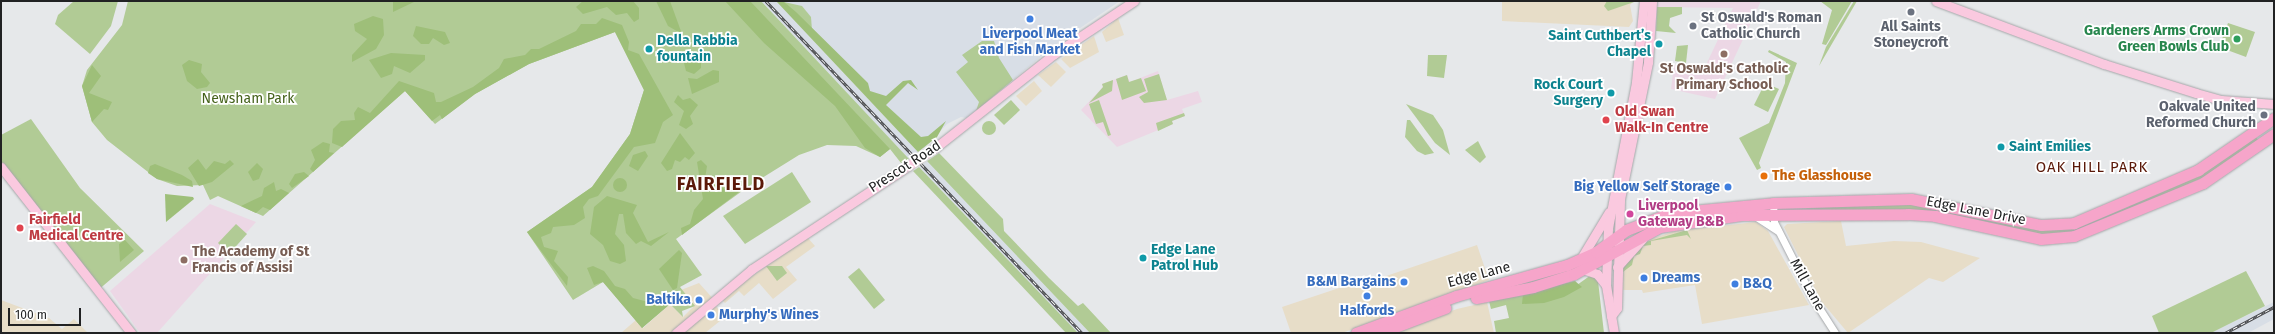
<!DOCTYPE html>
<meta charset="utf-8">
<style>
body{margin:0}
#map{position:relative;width:2275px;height:334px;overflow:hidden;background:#e6e8ea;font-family:"Fira Sans",sans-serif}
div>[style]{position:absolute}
.commercial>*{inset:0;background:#e7ddc8}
.built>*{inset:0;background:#d8dee6}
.education>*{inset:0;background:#ecd7e5}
.green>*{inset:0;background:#b1cb95}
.round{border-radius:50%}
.forest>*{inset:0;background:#9ebf79}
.roads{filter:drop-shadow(0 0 1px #a5a7a9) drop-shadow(0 0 1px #a5a7a9)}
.minor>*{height:7px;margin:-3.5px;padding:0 3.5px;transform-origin:3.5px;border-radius:3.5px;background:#fff}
.major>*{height:9px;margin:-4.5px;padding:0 4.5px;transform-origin:4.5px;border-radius:4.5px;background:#fac9df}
.highway>*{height:11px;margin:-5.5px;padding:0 5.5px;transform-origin:5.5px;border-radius:5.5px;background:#f6a5ca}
.rail>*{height:3px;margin-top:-1.5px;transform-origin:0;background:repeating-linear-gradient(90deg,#fff 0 4.5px,#464749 0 9px);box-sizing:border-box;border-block:1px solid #464749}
.bridges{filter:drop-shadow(0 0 1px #c5c6c6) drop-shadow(0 0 1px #c5c6c6)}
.major-bridge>*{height:9px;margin:-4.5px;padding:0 4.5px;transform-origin:4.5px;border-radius:4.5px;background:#fac9df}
.dots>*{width:11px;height:11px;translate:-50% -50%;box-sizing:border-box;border:2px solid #fff;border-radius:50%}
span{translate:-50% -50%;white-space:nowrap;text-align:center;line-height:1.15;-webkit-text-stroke:3.5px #fff;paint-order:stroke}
.worship-label{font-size:14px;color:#5b616d;font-weight:700}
.left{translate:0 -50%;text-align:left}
.right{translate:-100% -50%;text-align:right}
.leisure-label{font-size:14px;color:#27864d;font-weight:700}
.shop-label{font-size:14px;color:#366cbe;font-weight:700}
.culture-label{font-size:14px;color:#0d838f;font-weight:700}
.education-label{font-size:14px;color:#785e54;font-weight:700}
.park-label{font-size:14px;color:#45621b}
.health-label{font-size:14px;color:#be3a42;font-weight:700}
.street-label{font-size:14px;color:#212223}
.food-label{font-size:14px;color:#c56008;font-weight:700}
.hotel-label{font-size:14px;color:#b23c85;font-weight:700}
.neighbourhood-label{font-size:15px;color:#5b1909;letter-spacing:1px}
.district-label{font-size:18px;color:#5b1909;font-weight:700;letter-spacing:1px}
.frame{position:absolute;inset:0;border:2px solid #212223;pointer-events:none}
.scale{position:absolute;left:8px;top:308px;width:73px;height:18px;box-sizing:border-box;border:2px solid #212223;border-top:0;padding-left:5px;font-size:12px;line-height:14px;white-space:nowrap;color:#212223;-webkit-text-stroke:3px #fff;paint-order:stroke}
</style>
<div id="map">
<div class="commercial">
<i style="clip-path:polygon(1502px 1px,1634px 1px,1630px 5px,1633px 21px,1629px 27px,1502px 21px)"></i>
<i style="clip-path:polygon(1118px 18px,1124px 35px,1106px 42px,1102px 32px)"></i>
<i style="clip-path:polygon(1094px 36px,1099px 52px,1070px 68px,1061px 59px)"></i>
<i style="clip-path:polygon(1056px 62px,1066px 72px,1051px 87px,1038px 75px)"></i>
<i style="clip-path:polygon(1034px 81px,1042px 91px,1026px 106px,1016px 96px)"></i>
<i style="clip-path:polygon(1841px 221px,1846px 246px,1894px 241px,1921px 242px,1980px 258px,1943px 282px,1929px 278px,1848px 333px,1821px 301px,1784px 227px,1787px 224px)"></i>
<i style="clip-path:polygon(1756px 222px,1768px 231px,1809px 305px,1702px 324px,1695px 285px,1643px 293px,1642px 290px,1622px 290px,1623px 267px,1651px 239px,1675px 231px)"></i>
<i style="clip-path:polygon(807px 237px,815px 246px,786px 267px,797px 280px,773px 299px,759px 283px,744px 296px,739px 291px,725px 303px,722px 300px,715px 305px,725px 317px,705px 333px,621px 333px,636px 320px,643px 328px,670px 304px,683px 317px,694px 306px,681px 290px,699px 283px,716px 302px)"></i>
<i style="clip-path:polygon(1477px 245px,1489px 280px,1342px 333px,1291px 333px,1282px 307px,1348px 285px,1354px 287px)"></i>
<i style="clip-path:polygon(1px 300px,49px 318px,62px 329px,74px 319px,88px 333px,1px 333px)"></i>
<i style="clip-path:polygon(1487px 302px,1494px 333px,1391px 333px,1457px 309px)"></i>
</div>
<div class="built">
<i style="clip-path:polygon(761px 1px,776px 1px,918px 152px,909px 159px)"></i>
<i style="clip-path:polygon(780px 1px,1120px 1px,1055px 45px,967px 118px,961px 117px,947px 124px,924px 148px)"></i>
<i style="clip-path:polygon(927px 161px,1090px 333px,1078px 333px,919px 167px)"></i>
<i style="clip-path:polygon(2274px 302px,2274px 319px,2248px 333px,2211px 333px)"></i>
</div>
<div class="education">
<i style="clip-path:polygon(1657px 1px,1761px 1px,1715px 99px,1671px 89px,1674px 65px,1704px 69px,1733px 8px,1657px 7px)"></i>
<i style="clip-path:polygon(1158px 71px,1167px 100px,1198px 91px,1202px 102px,1182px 109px,1185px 116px,1172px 121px,1173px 124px,1117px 147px,1081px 110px,1103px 87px,1102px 84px,1127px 75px,1130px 82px)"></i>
<i style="clip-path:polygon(210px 204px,256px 222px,157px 333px,140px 333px,110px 291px)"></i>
</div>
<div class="green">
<i style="clip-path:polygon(74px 1px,118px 1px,111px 26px,90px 54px,55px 24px,58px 15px)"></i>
<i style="clip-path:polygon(128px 1px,761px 1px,909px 159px,901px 163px,890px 149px,880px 157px,856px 146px,827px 145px,799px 155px,749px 186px,676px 239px,702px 275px,680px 287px,695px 306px,682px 311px,683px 317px,670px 304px,642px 328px,603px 282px,573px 300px,527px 232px,592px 187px,630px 134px,644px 90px,615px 32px,529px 64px,475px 94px,435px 124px,405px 91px,263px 216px,218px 196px,210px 200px,203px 185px,177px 186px,157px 179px,107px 140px,92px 122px,82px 86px,87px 70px,122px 25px)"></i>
<i style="clip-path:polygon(1607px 1px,1637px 1px,1608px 11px,1604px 6px)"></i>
<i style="clip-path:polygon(1852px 1px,1826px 45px,1822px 44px,1832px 10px,1820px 1px)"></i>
<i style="clip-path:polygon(1854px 1px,1857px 1px,1819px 66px,1826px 47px)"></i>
<i style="clip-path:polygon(784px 2px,802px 6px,811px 17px,812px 30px)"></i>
<i style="clip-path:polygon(1657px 7px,1682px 7px,1682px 14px,1670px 18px,1669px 26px,1676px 33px,1656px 31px)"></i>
<i style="clip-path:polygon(2228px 23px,2255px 32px,2246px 57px,2219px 47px)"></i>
<i style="clip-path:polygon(982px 41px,994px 41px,999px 58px,1013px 80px,976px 111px,979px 102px,956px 72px,968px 62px,962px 55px)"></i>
<i style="clip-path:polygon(1688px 45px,1686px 63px,1675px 61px,1677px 46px)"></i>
<i style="clip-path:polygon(1769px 50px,1797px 63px,1759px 163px,1761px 168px,1757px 170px,1739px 138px,1769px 123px,1785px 83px,1786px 62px,1768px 52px)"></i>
<i style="clip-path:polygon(1428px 55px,1447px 55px,1444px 78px,1427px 76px)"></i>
<i style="clip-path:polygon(1159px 74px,1167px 100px,1144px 103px,1139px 97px,1148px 92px,1144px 79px)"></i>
<i style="clip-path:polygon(1127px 75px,1129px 82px,1141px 78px,1146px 91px,1122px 100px,1116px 79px)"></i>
<i style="clip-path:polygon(1113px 80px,1112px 91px,1089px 103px,1103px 87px,1102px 84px)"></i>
<i style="clip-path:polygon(1765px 83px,1779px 89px,1768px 112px,1754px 105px)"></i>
<i style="clip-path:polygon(1011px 100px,1020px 110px,1004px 125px,994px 115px)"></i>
<i style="clip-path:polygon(1099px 100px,1111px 135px,1108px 136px,1103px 122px,1096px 124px,1089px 104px)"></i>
<i style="clip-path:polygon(1406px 104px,1433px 115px,1443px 130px,1450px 155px,1435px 143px)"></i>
<i style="clip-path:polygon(1184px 113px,1185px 116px,1172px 121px,1173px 124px,1158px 131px,1156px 123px)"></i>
<i style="clip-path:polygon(31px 119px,80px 188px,144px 251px,97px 291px,1px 167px,1px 135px)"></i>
<i style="clip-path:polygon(1407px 120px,1410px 120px,1434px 153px,1425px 155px,1417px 151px,1405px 137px)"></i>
<i class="round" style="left:982px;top:121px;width:14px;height:14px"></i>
<i style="clip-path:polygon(2256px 137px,2258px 140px,2213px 173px,2082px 231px,2050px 235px,1844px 210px,1802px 209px,1907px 201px,2050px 229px,2212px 167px)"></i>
<i style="clip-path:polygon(1478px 141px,1486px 157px,1480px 163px,1465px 150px)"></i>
<i style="clip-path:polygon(939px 153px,1003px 219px,1004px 231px,1049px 278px,1078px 306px,1083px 303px,1111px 333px,1090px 333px,927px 161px)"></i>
<i style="clip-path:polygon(919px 167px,1078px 333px,1066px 333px,913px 171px)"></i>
<i style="clip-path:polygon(792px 172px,811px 202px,745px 244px,723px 216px)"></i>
<i style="clip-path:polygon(236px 224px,247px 234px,229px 254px,218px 243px)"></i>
<i style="clip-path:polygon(1687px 230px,1691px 239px,1687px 235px,1651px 241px,1651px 245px,1643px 246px,1640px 254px,1634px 256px,1632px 265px,1623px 272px,1623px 267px,1646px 242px)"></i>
<i style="clip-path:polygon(766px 266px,782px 266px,787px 273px,777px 281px)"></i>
<i style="clip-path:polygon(859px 268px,885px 300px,874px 309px,848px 277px)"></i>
<i style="clip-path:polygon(2246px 271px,2265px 306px,2211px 333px,2159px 333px,2152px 316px)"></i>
<i style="clip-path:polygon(1591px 275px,1598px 281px,1604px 333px,1496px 333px,1494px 321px,1509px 318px,1506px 305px,1491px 309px,1489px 301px,1575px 281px,1577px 285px)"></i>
</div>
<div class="forest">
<i style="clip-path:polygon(393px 1px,416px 1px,393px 12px)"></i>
<i style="clip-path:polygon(583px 1px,633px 1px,639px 8px,639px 19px,634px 22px,627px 13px,616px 15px,607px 7px,583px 14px,576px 7px)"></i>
<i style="clip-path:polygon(656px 1px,670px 1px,682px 34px,668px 26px)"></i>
<i style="clip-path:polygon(725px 1px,750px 1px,890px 149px,880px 157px,865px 148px,835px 106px,764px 43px)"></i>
<i style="clip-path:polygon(776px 1px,783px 1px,796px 12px,868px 83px,870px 91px,886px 96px,903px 81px,911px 80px,918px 90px,908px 83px,886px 105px,921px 137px,928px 136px,946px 121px,937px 137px,918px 152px)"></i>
<i style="clip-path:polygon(373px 16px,383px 19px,384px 35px,376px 49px,352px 62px,352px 55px,367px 39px,355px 31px,354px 24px)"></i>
<i style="clip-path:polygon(602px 18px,622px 25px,629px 42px,628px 50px,639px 54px,673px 115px,663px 122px,655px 143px,634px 147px,598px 196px,589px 199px,583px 207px,585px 218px,574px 225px,553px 227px,551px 233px,541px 237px,544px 247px,558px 251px,554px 261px,568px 277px,567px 286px,527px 232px,592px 187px,630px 134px,644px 90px,615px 32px,529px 64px,475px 94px,442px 119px,440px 115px,432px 121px,405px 91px,342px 147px,332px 143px,333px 129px,341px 121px,355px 120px,354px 113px,358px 107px,370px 113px,399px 81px,434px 93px,436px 102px,441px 102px,473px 87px,499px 68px,504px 59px,525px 55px,531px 49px,539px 49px,576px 31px,581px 24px,596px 24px)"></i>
<i style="clip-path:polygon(416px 26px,445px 32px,450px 43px,444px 45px,433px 38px,429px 44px,421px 44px,413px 36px)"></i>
<i style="clip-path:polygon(681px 51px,701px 61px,701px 68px,694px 74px,686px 71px)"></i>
<i style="clip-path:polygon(391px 53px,425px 55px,425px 60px,410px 73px,394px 66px,392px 74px,381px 78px,369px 60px)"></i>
<i style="clip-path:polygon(189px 60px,202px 64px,201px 72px,210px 83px,207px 87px,197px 89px,187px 81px,182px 65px)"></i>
<i style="clip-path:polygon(92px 65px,101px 76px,89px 93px,112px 102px,108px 110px,104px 109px,92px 122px,82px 86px)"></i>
<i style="clip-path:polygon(713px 70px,719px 71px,719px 82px,692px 94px,688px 78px,697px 79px)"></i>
<i style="clip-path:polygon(678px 95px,683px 100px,690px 98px,698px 105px,690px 116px,693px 124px,686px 129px,679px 125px,684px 111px,674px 102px)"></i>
<i style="clip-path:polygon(680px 133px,695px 153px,689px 160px,685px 157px,680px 162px,675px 160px,672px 169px,667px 171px,661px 163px)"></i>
<i style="clip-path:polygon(323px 142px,330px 144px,329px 152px,334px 153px,313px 172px,310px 169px,315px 160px,311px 150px)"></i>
<i style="clip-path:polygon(645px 151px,648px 156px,638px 171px,629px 166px,633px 155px)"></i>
<i style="clip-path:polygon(198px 159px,206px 170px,214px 161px,225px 164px,230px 160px,234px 164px,212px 182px,199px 186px,188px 168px)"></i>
<i style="clip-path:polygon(701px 160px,707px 166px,705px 179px,725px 189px,735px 186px,739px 192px,682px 235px,681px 228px,690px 224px,694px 210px,703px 199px,697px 162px)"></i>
<i style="clip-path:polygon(257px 163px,263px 169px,259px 179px,253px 181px,248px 172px)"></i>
<i style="clip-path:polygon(155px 164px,182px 175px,192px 181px,193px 187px,157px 179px,148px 173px,150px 166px)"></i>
<i style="clip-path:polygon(304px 172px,309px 176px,292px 188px,289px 184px,295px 174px)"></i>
<i class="round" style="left:613px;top:178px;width:14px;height:14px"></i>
<i style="clip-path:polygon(274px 182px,276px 191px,281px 189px,289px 193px,270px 210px,263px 207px,256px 213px,241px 206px,262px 196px,264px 188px)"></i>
<i style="clip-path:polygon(165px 194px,193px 197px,194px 199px,166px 222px)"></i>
<i style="clip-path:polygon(607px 196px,637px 205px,633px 213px,648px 242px,669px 232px,651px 246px,641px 241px,636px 244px,626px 233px,623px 214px,619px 214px,615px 234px,624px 245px,626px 261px,620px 264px,610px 261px,603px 245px,590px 234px,594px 207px)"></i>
<i style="clip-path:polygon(125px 240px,134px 250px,120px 262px,119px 244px)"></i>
<i style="clip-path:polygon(679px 250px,682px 253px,677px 288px,673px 290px,659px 269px)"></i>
<i style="clip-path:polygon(593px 266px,604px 271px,615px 286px,625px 289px,633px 298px,652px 303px,664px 300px,670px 304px,642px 328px,603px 282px,594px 285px,587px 268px)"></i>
<i style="clip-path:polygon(1575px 281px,1582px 287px,1564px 297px,1544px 303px,1522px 304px,1523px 294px)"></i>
</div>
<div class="roads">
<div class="minor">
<i style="left:1773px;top:203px;width:19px;rotate:87deg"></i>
<i style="left:1774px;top:222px;width:84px;rotate:63.1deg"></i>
<i style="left:1812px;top:297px;width:43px;rotate:57.4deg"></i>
<i style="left:1755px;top:216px;width:27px;rotate:33deg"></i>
</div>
<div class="major">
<i style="left:1936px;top:1px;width:179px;rotate:20.6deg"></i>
<i style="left:2104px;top:64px;width:96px;rotate:17.5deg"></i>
<i style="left:2196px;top:93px;width:26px;rotate:16deg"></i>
<i style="left:2221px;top:100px;width:53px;rotate:4.3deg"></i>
<i style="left:935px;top:148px;width:152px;rotate:-38.3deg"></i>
<i style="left:1054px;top:54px;width:96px;rotate:-33.5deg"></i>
<i style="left:1px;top:167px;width:211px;rotate:51.9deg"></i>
<i style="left:1580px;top:260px;width:56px;rotate:-58.9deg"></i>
<i style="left:1617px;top:267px;width:38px;rotate:-48deg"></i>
<i style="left:1585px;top:270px;width:13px;rotate:18deg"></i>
<i style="left:1597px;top:274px;width:14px;rotate:51deg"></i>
<i style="left:1611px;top:316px;width:10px;rotate:-53deg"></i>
<i style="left:1617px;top:308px;width:109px;rotate:-88.4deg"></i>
<i style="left:1620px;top:199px;width:140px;rotate:-78.4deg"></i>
<i style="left:1648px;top:62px;width:61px;rotate:-86.2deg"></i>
<i style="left:676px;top:333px;width:99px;rotate:-40.1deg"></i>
<i style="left:752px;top:269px;width:187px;rotate:-33.4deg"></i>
<i style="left:1614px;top:333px;width:49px;rotate:-99.5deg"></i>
<i style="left:1606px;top:285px;width:57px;rotate:-88deg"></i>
<i style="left:1608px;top:228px;width:149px;rotate:-79.1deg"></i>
<i style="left:1636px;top:82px;width:81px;rotate:-84.4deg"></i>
</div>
<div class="highway">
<i style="left:1476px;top:298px;width:58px;rotate:-10.9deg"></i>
<i style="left:1533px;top:287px;width:43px;rotate:-17.6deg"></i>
<i style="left:1574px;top:274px;width:98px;rotate:-28.7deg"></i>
<i style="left:1660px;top:227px;width:82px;rotate:-8.4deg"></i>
<i style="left:1741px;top:215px;width:167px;rotate:-0.3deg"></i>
<i style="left:1908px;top:214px;width:27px;rotate:4deg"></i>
<i style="left:1935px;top:216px;width:108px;rotate:12.2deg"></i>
<i style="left:2041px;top:239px;width:33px;rotate:-5deg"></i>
<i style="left:2074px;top:236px;width:139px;rotate:-22.3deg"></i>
<i style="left:2203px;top:183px;width:86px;rotate:-34.6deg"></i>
<i style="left:1356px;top:333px;width:107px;rotate:-20.3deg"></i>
<i style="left:1456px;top:296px;width:115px;rotate:-15.6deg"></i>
<i style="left:1567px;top:265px;width:32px;rotate:-24deg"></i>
<i style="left:1596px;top:252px;width:37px;rotate:-36deg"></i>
<i style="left:1626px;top:230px;width:47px;rotate:-21.1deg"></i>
<i style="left:1670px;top:213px;width:103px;rotate:-5.5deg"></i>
<i style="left:1773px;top:203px;width:138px;rotate:-1.7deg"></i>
<i style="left:1911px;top:199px;width:133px;rotate:11.3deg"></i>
<i style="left:2041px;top:225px;width:33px;rotate:-3deg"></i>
<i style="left:2074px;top:223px;width:135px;rotate:-23.1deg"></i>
<i style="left:2198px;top:170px;width:92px;rotate:-34.4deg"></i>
<i style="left:1379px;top:333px;width:71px;rotate:-20.7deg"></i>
</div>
</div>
<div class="rail">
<i style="left:766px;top:1px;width:458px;rotate:46.4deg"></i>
<i style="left:2225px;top:333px;width:55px;rotate:-28deg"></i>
</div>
<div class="bridges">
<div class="major-bridge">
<i style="left:908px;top:166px;width:32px;rotate:-34deg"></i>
</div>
</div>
<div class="dots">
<i style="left:1911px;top:12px;background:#6b7280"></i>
<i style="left:1030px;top:19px;background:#3f7fe0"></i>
<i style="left:1693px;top:26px;background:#6b7280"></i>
<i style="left:2237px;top:39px;background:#2e9e5b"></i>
<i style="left:1659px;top:44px;background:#0f9aa8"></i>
<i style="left:649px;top:49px;background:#0f9aa8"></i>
<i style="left:1724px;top:54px;background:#8d6e63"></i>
<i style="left:1611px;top:93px;background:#0f9aa8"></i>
<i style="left:2264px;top:115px;background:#6b7280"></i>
<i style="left:1606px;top:120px;background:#e0444e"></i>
<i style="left:2001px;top:147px;background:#0f9aa8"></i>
<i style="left:1764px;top:176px;background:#e8710a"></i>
<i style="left:1728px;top:187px;background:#3f7fe0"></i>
<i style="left:1630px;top:214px;background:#d1479c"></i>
<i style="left:20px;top:228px;background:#e0444e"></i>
<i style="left:1143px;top:258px;background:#0f9aa8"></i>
<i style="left:184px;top:260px;background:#8d6e63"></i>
<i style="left:1644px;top:278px;background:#3f7fe0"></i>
<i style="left:1404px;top:282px;background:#3f7fe0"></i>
<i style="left:1735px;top:284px;background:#3f7fe0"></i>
<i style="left:1367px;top:296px;background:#3f7fe0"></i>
<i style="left:699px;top:300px;background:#3f7fe0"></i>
<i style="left:711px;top:315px;background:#3f7fe0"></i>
</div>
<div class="worship-label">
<span class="left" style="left:1701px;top:26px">St Oswald's Roman<br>Catholic Church</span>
<span style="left:1911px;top:35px">All Saints<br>Stoneycroft</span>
<span class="right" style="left:2256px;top:115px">Oakvale United<br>Reformed Church</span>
</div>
<div class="leisure-label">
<span class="right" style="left:2229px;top:39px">Gardeners Arms Crown<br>Green Bowls Club</span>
</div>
<div class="shop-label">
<span style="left:1030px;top:42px">Liverpool Meat<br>and Fish Market</span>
<span class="right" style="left:1720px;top:187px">Big Yellow Self Storage</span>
<span class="left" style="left:1652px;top:278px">Dreams</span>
<span class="right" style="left:1396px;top:282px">B&amp;M Bargains</span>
<span class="left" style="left:1743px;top:284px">B&amp;Q</span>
<span class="right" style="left:691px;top:300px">Baltika</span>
<span style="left:1367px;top:311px">Halfords</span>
<span class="left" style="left:719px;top:315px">Murphy's Wines</span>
</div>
<div class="culture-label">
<span class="right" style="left:1651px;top:44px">Saint Cuthbert’s<br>Chapel</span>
<span class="left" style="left:657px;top:49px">Della Rabbia<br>fountain</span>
<span class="right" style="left:1603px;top:93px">Rock Court<br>Surgery</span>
<span class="left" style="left:2009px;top:147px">Saint Emilies</span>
<span class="left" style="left:1151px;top:258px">Edge Lane<br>Patrol Hub</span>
</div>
<div class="education-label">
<span style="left:1724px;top:77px">St Oswald's Catholic<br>Primary School</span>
<span class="left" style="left:192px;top:260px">The Academy of St<br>Francis of Assisi</span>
</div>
<div class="park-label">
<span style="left:248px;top:99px">Newsham Park</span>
</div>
<div class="health-label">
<span class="left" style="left:1615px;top:120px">Old Swan<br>Walk-In Centre</span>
<span class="left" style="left:29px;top:228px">Fairfield<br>Medical Centre</span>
</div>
<div class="street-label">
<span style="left:905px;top:167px;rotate:-33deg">Prescot Road</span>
<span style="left:1976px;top:211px;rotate:11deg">Edge Lane Drive</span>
<span style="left:1479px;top:275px;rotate:-15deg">Edge Lane</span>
<span style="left:1807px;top:285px;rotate:61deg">Mill Lane</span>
</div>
<div class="food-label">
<span class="left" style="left:1772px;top:176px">The Glasshouse</span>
</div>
<div class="hotel-label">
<span class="left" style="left:1638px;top:214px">Liverpool<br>Gateway B&amp;B</span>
</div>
<div class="neighbourhood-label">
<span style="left:2092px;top:168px">OAK HILL PARK</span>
</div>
<div class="district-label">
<span style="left:721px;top:184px">FAIRFIELD</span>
</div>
<div class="frame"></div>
<div class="scale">100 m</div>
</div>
